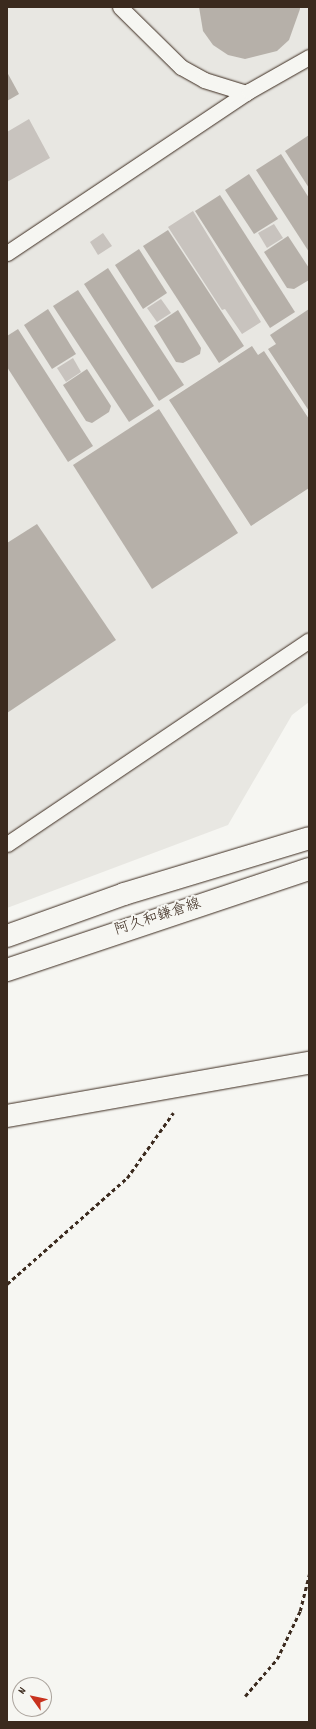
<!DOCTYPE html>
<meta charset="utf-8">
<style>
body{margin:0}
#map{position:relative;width:316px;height:1729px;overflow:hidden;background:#f6f6f2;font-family:Dekko,"Klee One",sans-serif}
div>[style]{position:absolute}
.built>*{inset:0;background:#e8e7e2}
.water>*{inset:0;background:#b6b0a9}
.building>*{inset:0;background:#c8c3be}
.path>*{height:2.5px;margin-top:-1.25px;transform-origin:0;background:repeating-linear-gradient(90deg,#3b2a1e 0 4px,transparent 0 7px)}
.roads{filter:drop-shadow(0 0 1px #3b2a1e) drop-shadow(0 0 1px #3b2a1e)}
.service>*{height:15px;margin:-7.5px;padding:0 7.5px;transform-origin:7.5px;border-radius:7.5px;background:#f6f6f2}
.minor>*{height:22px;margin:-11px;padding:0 11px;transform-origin:11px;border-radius:11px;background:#f6f6f2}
.secondary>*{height:22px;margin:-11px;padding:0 11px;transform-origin:11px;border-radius:11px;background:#f6f6f2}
span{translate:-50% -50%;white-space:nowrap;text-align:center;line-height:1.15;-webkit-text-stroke:4px #f6f6f2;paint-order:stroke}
.street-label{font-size:15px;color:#3b2a1e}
.frame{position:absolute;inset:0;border:8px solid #3b2a1e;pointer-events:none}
.north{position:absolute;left:12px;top:1677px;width:40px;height:40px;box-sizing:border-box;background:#f6f6f2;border:1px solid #aba49d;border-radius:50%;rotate:303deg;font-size:11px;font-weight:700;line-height:16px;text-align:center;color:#3b2a1e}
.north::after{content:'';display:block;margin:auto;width:14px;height:18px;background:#c8321e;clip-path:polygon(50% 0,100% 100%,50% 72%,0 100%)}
</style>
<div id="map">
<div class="built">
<i style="clip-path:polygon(7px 7px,309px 7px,309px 702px,292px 715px,228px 825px,7px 908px)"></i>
</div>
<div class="water">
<i style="clip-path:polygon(199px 7px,300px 7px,300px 9px,289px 40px,277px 51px,245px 59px,228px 55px,213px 45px,203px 31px)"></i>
<i style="clip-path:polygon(7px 72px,19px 94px,7px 101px)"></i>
<i style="clip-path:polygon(309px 135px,309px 188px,285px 151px)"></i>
<i style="clip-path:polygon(281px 154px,309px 198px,309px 252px,256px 170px)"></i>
<i style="clip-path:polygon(249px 174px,278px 219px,254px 234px,225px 190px)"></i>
<i style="clip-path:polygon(220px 195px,295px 312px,270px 328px,195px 211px)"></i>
<i style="clip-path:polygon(168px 230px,244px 346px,219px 363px,143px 246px)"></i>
<i style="clip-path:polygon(288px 236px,309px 268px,309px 280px,294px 289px,287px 288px,264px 252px)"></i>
<i style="clip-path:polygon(139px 249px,167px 293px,143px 309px,115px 265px)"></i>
<i style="clip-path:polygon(108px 268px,184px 385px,159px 401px,84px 284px)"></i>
<i style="clip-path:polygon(78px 290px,154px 406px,129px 422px,53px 306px)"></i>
<i style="clip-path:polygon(48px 309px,76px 354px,52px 369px,24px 325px)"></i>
<i style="clip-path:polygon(309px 309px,309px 411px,268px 349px,276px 344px,270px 335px)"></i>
<i style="clip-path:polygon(178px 310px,201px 348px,200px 354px,183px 363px,176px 362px,154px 326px)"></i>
<i style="clip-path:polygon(18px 329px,93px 446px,68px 462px,7px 367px,7px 336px)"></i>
<i style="clip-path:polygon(252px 346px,258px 355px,264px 351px,309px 419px,309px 488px,251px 526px,169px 400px)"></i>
<i style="clip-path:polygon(87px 369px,111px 406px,109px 412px,92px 423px,86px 421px,63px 385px)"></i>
<i style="clip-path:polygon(159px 409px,238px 533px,152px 589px,73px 465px)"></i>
<i style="clip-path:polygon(37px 524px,116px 640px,7px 713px,7px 543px)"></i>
</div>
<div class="building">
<i style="clip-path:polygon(29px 119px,50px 158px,7px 182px,7px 132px)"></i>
<i style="clip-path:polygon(193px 211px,261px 322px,242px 334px,225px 309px,222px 310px,168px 227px)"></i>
<i style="clip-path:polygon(274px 224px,283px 238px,267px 248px,258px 233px)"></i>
<i style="clip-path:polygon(103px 233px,112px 246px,98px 255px,90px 242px)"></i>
<i style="clip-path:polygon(161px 299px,171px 313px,157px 322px,147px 308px)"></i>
<i style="clip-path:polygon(73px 358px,81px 372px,66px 382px,57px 368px)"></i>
</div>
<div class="path">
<i style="left:7px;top:1284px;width:160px;rotate:-41.5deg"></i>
<i style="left:127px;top:1178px;width:80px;rotate:-54.7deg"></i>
<i style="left:245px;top:1696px;width:49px;rotate:-49.1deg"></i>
<i style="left:277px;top:1659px;width:53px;rotate:-64.4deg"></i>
<i style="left:300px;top:1611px;width:38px;rotate:-76deg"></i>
</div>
<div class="roads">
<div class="service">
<i style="left:120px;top:7px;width:86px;rotate:44.5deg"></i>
<i style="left:181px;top:67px;width:26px;rotate:29deg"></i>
<i style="left:204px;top:80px;width:44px;rotate:17.2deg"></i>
<i style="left:7px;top:253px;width:291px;rotate:-33.8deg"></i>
<i style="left:249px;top:91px;width:69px;rotate:-29.5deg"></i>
<i style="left:7px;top:844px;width:364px;rotate:-34deg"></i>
</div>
<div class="minor">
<i style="left:7px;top:1116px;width:307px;rotate:-10deg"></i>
</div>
<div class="secondary">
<i style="left:7px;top:936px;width:124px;rotate:-19.7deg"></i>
<i style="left:124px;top:894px;width:193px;rotate:-16.8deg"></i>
<i style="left:7px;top:970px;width:318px;rotate:-18.5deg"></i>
</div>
</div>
<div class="street-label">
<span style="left:158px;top:918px;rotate:-18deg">阿久和鎌倉線</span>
</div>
<div class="frame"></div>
<div class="north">N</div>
</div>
